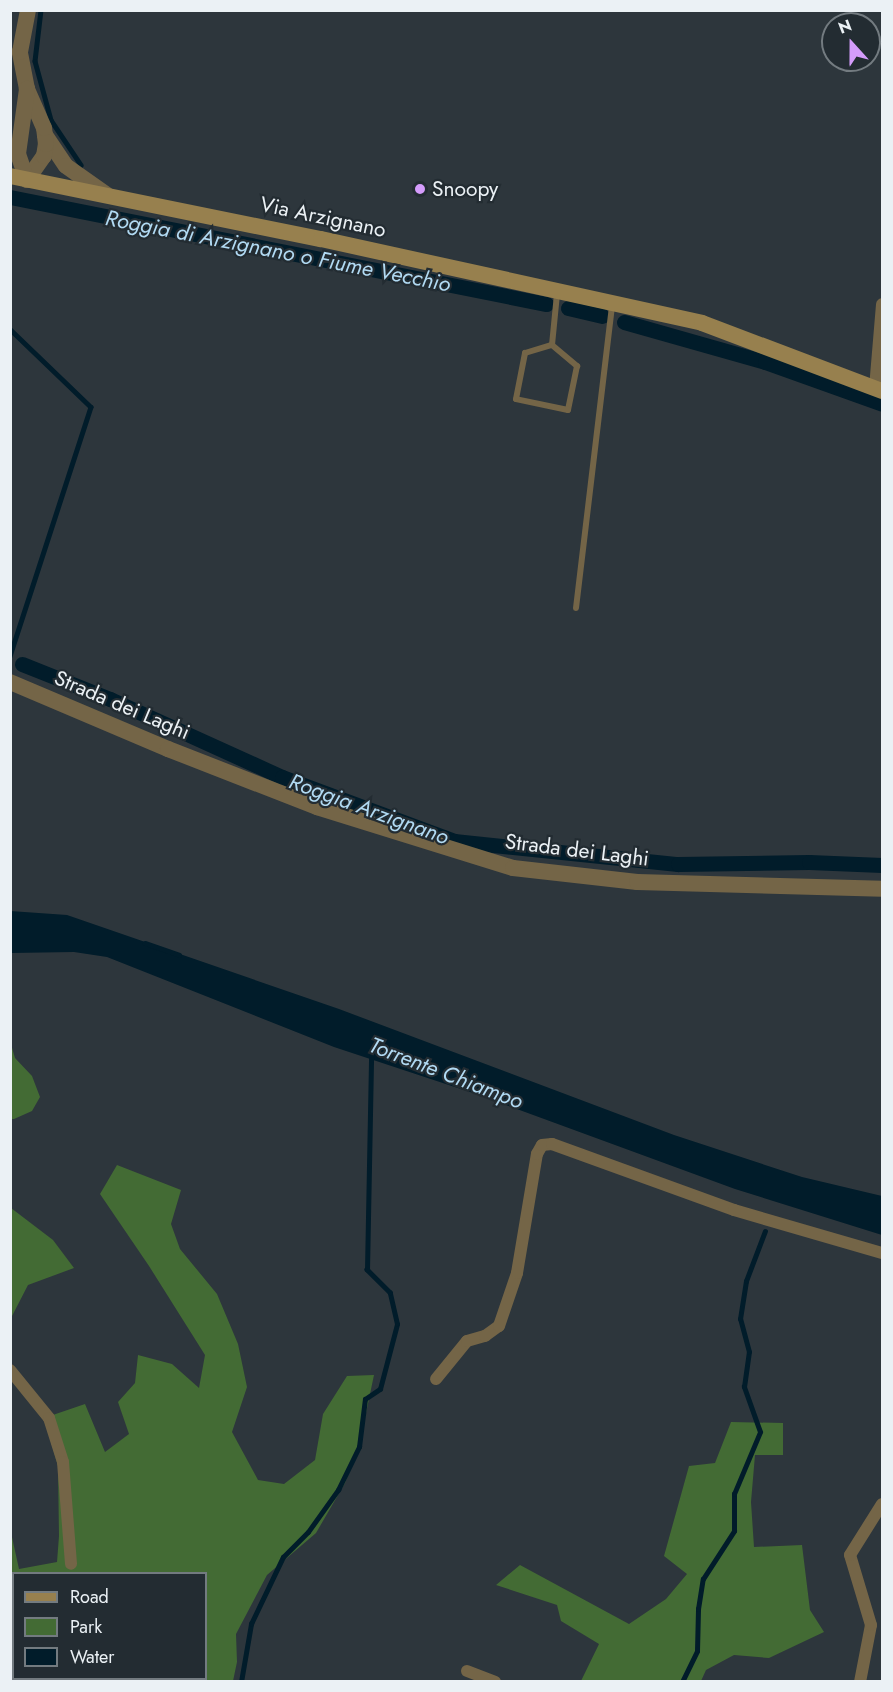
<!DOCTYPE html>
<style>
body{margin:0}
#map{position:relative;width:893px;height:1692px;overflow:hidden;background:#2d363c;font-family:Jost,sans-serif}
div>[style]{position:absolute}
.green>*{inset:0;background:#436b34}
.water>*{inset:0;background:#011c2a}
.stream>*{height:4.5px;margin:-2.25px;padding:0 2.25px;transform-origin:2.25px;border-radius:2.25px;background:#011c2a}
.canal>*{height:15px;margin:-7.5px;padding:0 7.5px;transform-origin:7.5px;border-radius:7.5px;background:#011c2a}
.service>*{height:6px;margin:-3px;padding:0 3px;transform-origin:3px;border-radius:3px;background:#746547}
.minor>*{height:12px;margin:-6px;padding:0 6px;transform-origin:6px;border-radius:6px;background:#746547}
.tertiary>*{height:16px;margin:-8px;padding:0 8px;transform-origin:8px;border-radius:8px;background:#746547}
.secondary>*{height:16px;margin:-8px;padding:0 8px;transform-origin:8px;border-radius:8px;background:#97804e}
.dots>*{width:16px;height:16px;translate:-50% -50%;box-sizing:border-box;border:3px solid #232c32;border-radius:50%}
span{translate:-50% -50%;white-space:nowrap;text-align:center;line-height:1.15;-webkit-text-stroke:4.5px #232c32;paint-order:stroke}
.poi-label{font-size:21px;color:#ebf1f5}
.left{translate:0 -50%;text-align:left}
.street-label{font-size:21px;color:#ebf1f5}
.water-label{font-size:22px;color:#b1daf3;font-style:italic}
.frame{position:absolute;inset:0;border:12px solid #ebf1f5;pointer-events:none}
.legend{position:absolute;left:12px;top:1572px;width:195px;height:108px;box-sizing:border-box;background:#232c32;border:2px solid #737b80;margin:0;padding:8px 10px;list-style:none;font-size:18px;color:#ebf1f5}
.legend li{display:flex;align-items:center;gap:12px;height:30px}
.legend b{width:30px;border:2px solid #737b80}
.north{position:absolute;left:821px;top:12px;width:60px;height:60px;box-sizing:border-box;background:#232c32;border:2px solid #737b80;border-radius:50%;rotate:339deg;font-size:16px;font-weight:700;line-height:24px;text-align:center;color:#ebf1f5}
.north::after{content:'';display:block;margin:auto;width:21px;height:27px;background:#d49cfb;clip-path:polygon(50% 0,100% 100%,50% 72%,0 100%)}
</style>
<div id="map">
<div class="green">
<i style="clip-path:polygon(10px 1041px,15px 1058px,32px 1076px,40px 1097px,32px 1111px,14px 1119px,10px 1119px)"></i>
<i style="clip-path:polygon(evenodd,117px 1165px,181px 1190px,171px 1224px,180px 1249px,217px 1294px,238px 1344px,247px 1387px,232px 1432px,258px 1480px,284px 1484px,315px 1460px,323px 1414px,347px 1376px,374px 1375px,358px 1451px,345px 1483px,316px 1533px,267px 1575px,236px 1634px,237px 1662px,233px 1681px,11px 1681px,10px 1528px,19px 1569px,57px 1562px,59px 1536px,58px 1466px,44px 1418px,85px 1404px,105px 1452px,129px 1434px,118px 1402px,135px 1383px,138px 1355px,172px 1364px,199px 1388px,205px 1355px,149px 1266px,100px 1194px,117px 1165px,14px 1574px,206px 1574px,206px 1678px,14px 1678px,14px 1574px)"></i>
<i style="clip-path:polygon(11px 1208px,53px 1240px,74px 1268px,28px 1285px,11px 1318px)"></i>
<i style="clip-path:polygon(731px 1422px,783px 1423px,783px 1455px,755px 1455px,751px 1502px,754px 1547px,802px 1545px,810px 1610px,824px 1632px,769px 1658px,734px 1655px,706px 1670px,701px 1681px,581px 1681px,599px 1644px,561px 1621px,557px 1605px,496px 1585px,520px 1565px,629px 1624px,666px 1599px,687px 1574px,664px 1556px,689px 1466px,715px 1463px)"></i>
</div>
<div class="water">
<i style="clip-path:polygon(10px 911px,67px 915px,339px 1009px,674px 1135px,802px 1177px,882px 1196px,882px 1235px,735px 1189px,479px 1095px,334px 1047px,107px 957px,74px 952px,11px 953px)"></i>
</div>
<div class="stream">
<i style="left:41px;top:10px;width:51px;rotate:96.7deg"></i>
<i style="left:35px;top:61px;width:61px;rotate:74.8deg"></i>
<i style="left:51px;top:120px;width:54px;rotate:56.3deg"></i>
<i style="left:10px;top:329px;width:112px;rotate:43.9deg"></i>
<i style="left:91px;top:407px;width:263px;rotate:108deg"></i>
<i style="left:145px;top:943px;width:36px;rotate:19deg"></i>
<i style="left:241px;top:1682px;width:59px;rotate:-80.2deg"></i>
<i style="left:251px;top:1624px;width:74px;rotate:-64.5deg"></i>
<i style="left:283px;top:1557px;width:35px;rotate:-45deg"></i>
<i style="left:308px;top:1532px;width:52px;rotate:-54.5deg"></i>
<i style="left:338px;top:1490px;width:48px;rotate:-64deg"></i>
<i style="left:359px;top:1447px;width:48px;rotate:-82.9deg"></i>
<i style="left:365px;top:1399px;width:18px;rotate:-34deg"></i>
<i style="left:380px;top:1389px;width:67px;rotate:-75.3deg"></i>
<i style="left:397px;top:1324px;width:32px;rotate:-103deg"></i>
<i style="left:390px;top:1293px;width:33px;rotate:-135deg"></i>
<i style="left:367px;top:1270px;width:216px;rotate:-88.9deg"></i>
<i style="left:682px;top:1682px;width:34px;rotate:-64deg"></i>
<i style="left:697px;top:1651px;width:42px;rotate:-88.6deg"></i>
<i style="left:698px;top:1609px;width:30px;rotate:-81deg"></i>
<i style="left:703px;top:1579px;width:57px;rotate:-57.1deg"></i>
<i style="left:734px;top:1531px;width:37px;rotate:-90deg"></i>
<i style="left:734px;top:1494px;width:67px;rotate:-67.2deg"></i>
<i style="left:760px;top:1432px;width:48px;rotate:-109.6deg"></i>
<i style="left:744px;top:1387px;width:35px;rotate:-82deg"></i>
<i style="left:749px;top:1352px;width:34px;rotate:-105deg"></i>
<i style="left:740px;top:1319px;width:38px;rotate:-81deg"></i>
<i style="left:746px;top:1281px;width:53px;rotate:-69.2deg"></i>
</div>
<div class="canal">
<i style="left:10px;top:197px;width:547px;rotate:11.29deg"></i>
<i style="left:568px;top:308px;width:35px;rotate:13deg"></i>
<i style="left:624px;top:322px;width:147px;rotate:15.8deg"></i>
<i style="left:765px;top:362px;width:124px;rotate:19.7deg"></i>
<i style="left:22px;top:664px;width:95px;rotate:21.7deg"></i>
<i style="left:110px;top:699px;width:189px;rotate:24.4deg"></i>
<i style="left:282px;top:777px;width:184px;rotate:20.4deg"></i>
<i style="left:454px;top:841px;width:225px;rotate:5.9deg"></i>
<i style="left:678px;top:864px;width:131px;rotate:-0.9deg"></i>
<i style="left:809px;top:862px;width:73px;rotate:2.4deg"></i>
</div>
<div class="service">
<i style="left:552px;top:345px;width:33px;rotate:40deg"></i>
<i style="left:577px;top:366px;width:45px;rotate:101.6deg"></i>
<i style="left:568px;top:410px;width:53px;rotate:-168.1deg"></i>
<i style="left:516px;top:399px;width:47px;rotate:-78.9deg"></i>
<i style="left:525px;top:353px;width:28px;rotate:-17deg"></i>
<i style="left:552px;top:345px;width:51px;rotate:-84.4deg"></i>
<i style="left:576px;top:608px;width:304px;rotate:-83.2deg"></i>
</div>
<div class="minor">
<i style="left:875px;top:388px;width:84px;rotate:-85.2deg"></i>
<i style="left:10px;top:1370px;width:62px;rotate:50.9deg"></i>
<i style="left:49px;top:1418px;width:46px;rotate:72.3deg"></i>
<i style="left:63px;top:1462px;width:102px;rotate:85.5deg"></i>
<i style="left:436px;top:1379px;width:49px;rotate:-50.8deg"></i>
<i style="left:467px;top:1341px;width:19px;rotate:-16deg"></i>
<i style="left:485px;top:1336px;width:17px;rotate:-36deg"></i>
<i style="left:499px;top:1326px;width:56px;rotate:-71.2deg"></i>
<i style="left:517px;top:1273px;width:121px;rotate:-80.5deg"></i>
<i style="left:537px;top:1154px;width:10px;rotate:-61deg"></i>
<i style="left:542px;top:1145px;width:10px;rotate:-6deg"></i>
<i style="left:552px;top:1144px;width:194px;rotate:19.9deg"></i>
<i style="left:734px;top:1210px;width:154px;rotate:16.2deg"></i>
<i style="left:467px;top:1671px;width:30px;rotate:21deg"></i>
<i style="left:860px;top:1682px;width:58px;rotate:-79.1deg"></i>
<i style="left:871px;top:1625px;width:73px;rotate:-106.7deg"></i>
<i style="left:850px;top:1555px;width:60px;rotate:-57.9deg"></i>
</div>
<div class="tertiary">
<i style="left:45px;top:135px;width:37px;rotate:56deg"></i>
<i style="left:66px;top:166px;width:50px;rotate:35.3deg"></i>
<i style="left:27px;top:180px;width:29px;rotate:-55deg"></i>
<i style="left:44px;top:156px;width:12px;rotate:-81deg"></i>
<i style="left:46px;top:144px;width:16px;rotate:-97deg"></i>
<i style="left:44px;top:128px;width:43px;rotate:-113.6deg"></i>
<i style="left:27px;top:89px;width:38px;rotate:-101deg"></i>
<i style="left:20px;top:52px;width:43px;rotate:-79.2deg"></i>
<i style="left:27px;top:180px;width:28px;rotate:-109deg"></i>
<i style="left:18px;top:154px;width:66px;rotate:-82.1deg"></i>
<i style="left:10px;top:682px;width:172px;rotate:23deg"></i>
<i style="left:168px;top:749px;width:160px;rotate:21.3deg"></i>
<i style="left:317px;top:807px;width:205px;rotate:17.3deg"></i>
<i style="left:513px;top:868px;width:125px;rotate:6.4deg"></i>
<i style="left:637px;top:882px;width:245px;rotate:1.6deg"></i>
</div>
<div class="secondary">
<i style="left:10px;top:176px;width:317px;rotate:11.5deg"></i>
<i style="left:321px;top:239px;width:390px;rotate:12.4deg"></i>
<i style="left:702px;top:323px;width:192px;rotate:20.7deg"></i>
</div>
<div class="dots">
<i style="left:420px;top:189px;background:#d49cfb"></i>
</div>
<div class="poi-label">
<span class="left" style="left:432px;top:189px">Snoopy</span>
</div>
<div class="street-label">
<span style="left:323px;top:217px;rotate:12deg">Via Arzignano</span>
<span style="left:122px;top:705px;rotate:23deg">Strada dei Laghi</span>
<span style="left:577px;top:850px;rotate:7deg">Strada dei Laghi</span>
</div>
<div class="water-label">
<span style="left:278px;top:251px;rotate:11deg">Roggia di Arzignano o Fiume Vecchio</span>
<span style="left:369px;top:809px;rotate:20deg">Roggia Arzignano</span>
<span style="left:446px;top:1073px;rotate:21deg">Torrente Chiampo</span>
</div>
<div class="frame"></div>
<ul class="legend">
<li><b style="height:8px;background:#97804e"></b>Road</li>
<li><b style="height:16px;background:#436b34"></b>Park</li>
<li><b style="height:16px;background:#011c2a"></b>Water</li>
</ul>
<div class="north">N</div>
</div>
